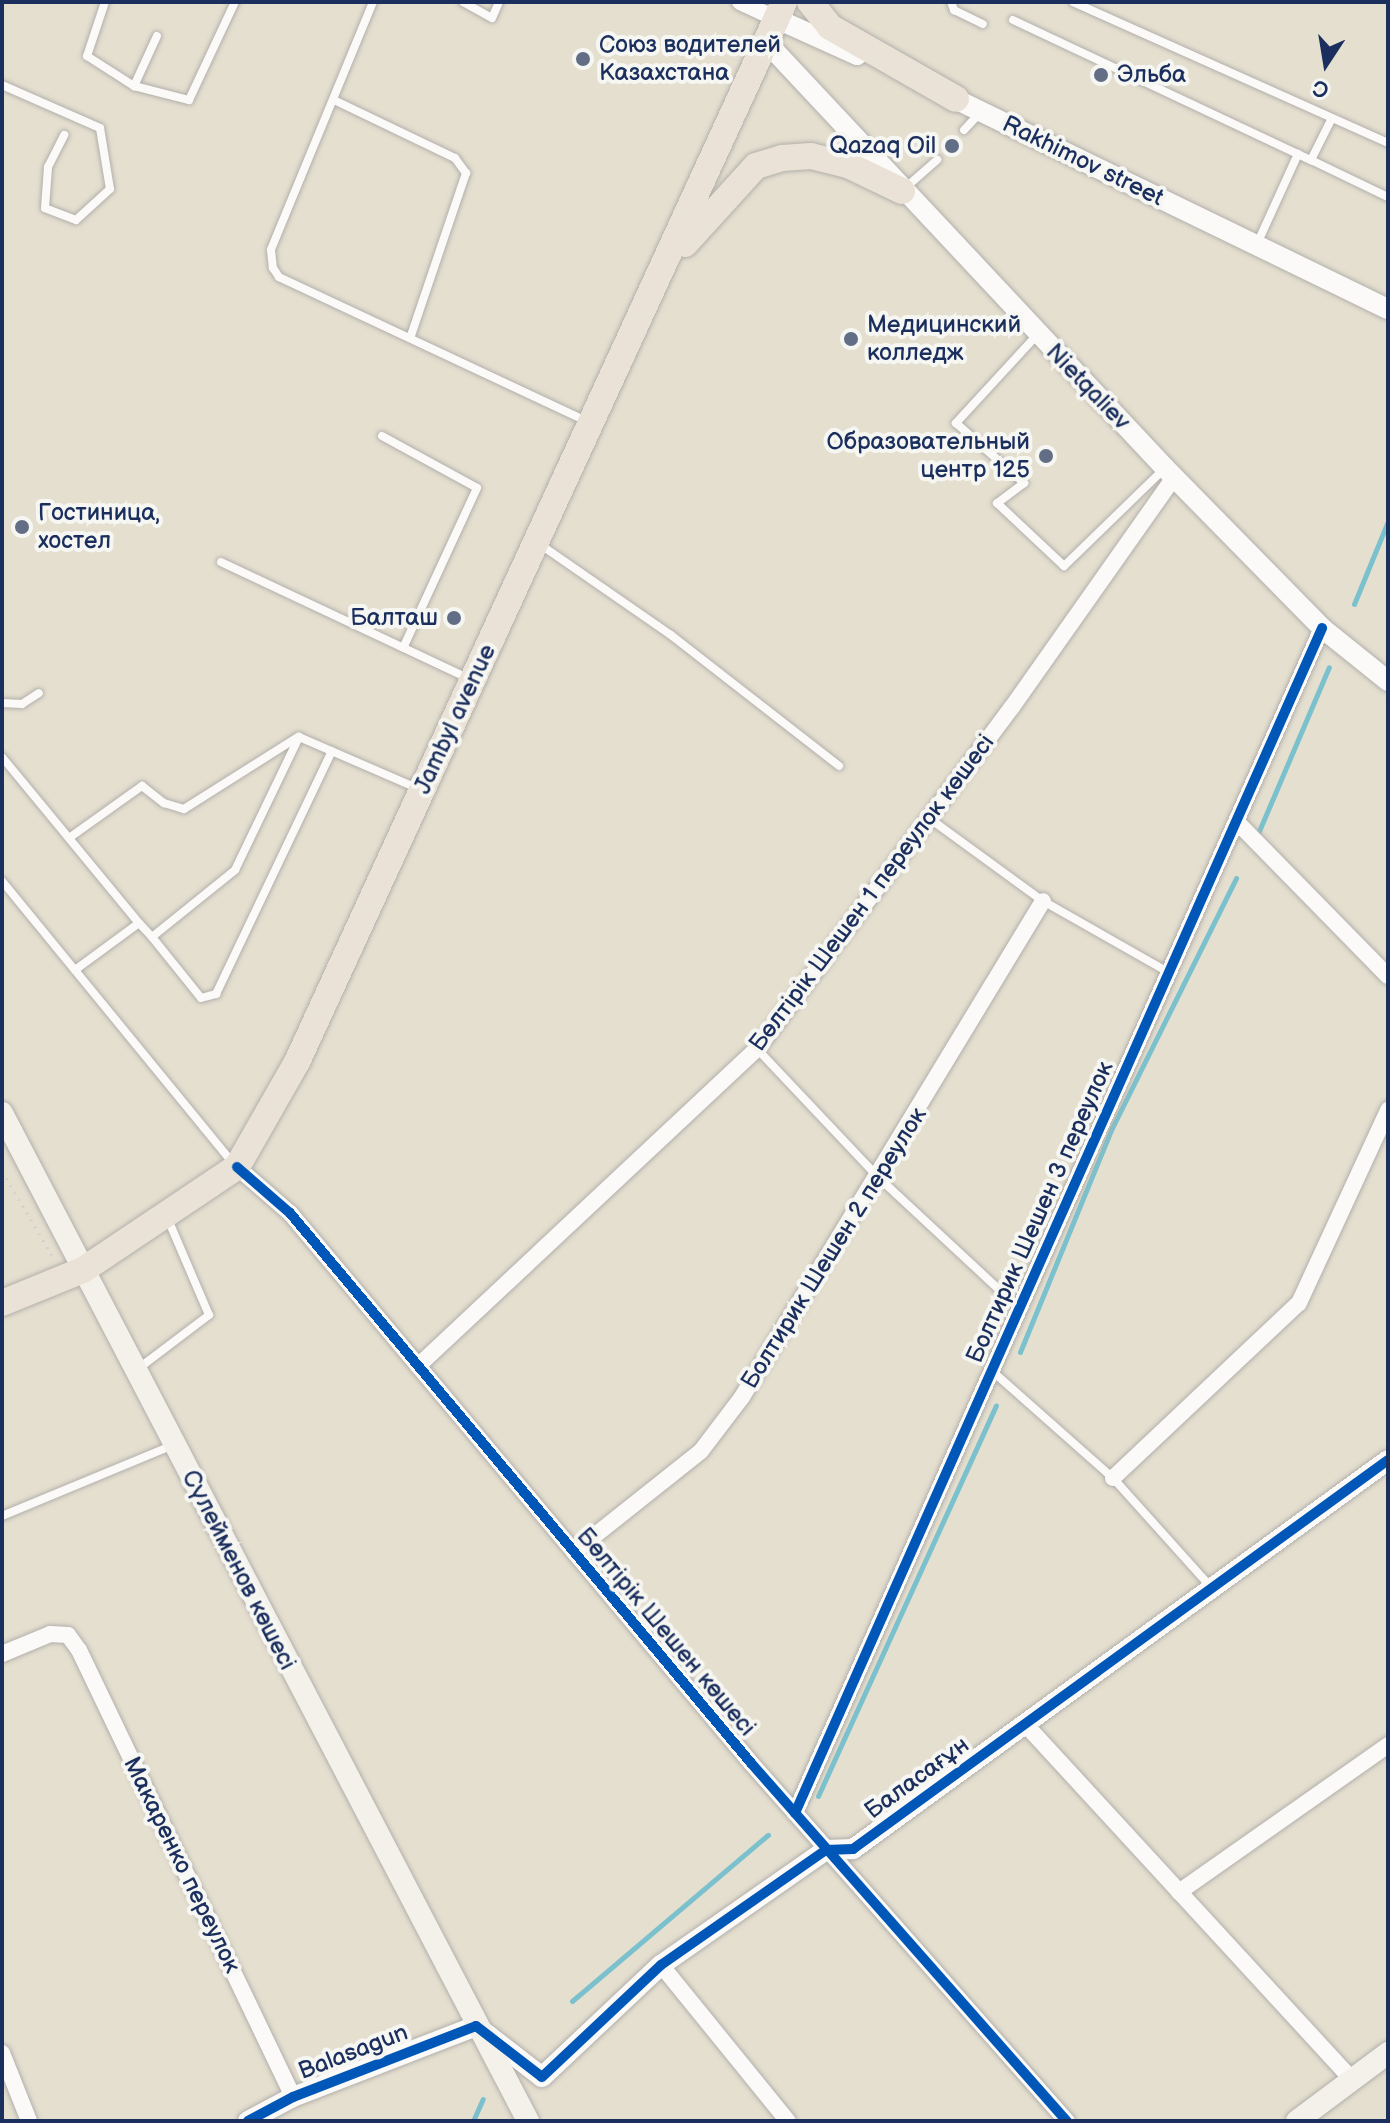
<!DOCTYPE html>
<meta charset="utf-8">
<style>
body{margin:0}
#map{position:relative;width:1390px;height:2123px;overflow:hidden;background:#e5dfd0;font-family:"Balsamiq Sans",sans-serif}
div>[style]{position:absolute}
.stream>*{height:5px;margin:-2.5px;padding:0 2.5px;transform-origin:2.5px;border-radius:2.5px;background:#7bc1cd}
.path>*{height:3px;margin-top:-1.5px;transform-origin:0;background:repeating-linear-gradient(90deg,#d3d2d1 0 2px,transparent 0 8px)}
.roads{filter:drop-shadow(0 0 2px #b2b0ab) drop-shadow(0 0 2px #b2b0ab)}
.service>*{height:8px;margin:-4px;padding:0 4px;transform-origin:4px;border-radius:4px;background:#fbfaf8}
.minor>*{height:16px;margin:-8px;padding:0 8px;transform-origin:8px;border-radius:8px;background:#fbfaf8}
.tertiary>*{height:20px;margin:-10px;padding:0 10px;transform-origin:10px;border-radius:10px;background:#fbfaf8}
.secondary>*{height:22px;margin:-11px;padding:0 11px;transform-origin:11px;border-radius:11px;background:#f4f1ea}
.primary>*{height:26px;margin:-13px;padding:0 13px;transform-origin:13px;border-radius:13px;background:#eae2d6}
.cycleway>*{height:10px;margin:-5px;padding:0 5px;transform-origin:5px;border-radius:5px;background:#0057b8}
.dots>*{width:22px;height:22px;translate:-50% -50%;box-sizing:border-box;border:4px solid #f6f6f2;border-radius:50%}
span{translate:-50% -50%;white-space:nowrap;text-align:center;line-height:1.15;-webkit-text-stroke:8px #f6f6f2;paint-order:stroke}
.poi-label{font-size:24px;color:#1b2f5e}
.left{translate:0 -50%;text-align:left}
.right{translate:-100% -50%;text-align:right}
.street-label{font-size:24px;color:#1b2f5e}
.frame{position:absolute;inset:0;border:4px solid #1b2f5e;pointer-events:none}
.north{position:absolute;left:1286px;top:24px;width:80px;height:80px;-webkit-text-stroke:6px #f6f6f2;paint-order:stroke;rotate:192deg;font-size:22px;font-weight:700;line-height:32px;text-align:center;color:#1b2f5e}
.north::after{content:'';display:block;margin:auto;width:28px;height:36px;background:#1b2f5e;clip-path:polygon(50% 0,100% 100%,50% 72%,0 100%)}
</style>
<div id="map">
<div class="stream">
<i style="left:1354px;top:604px;width:90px;rotate:-67.7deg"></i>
<i style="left:1259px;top:831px;width:178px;rotate:-66.9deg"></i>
<i style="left:1020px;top:1352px;width:242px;rotate:-67.7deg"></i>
<i style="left:1112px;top:1128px;width:279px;rotate:-63.6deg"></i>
<i style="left:818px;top:1796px;width:429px;rotate:-65.5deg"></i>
<i style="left:572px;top:2001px;width:257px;rotate:-40.3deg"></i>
<i style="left:473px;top:2121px;width:24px;rotate:-66deg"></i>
</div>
<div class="path">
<i style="left:2px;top:1171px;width:100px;rotate:59.3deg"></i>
</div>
<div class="roads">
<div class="service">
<i style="left:105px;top:2px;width:57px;rotate:108.4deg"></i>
<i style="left:87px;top:56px;width:56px;rotate:32.6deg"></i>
<i style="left:134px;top:86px;width:57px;rotate:14.3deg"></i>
<i style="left:189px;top:100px;width:108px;rotate:-64.9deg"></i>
<i style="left:373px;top:2px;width:268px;rotate:112.4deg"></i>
<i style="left:271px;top:250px;width:18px;rotate:84deg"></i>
<i style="left:273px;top:268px;width:11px;rotate:56deg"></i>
<i style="left:279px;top:277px;width:342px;rotate:25.1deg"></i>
<i style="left:463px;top:2px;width:33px;rotate:29deg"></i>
<i style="left:492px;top:18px;width:17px;rotate:-66deg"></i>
<i style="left:951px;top:2px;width:9px;rotate:69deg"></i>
<i style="left:954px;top:10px;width:32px;rotate:26deg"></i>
<i style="left:1073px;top:2px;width:345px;rotate:24.1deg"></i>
<i style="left:1013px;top:20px;width:329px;rotate:25.2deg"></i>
<i style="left:2px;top:85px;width:107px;rotate:23.7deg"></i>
<i style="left:100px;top:128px;width:62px;rotate:80.7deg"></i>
<i style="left:110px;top:189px;width:46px;rotate:137.6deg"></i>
<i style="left:76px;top:220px;width:33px;rotate:-159deg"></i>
<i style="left:45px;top:208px;width:41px;rotate:-85.8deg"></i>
<i style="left:48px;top:167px;width:36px;rotate:-63deg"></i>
<i style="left:134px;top:86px;width:55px;rotate:-65.3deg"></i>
<i style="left:336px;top:101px;width:132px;rotate:25.6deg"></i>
<i style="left:455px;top:158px;width:19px;rotate:54deg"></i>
<i style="left:466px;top:173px;width:174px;rotate:108.7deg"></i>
<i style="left:1331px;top:120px;width:45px;rotate:116.6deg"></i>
<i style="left:1311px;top:160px;width:85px;rotate:25.7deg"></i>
<i style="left:964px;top:130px;width:25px;rotate:-47deg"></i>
<i style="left:905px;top:188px;width:43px;rotate:-41.2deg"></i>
<i style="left:1257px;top:244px;width:99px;rotate:-65.5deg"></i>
<i style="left:1037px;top:335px;width:120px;rotate:132.6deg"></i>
<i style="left:956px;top:423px;width:91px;rotate:41.4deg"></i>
<i style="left:1024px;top:483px;width:34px;rotate:143deg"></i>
<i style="left:997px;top:503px;width:92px;rotate:43.2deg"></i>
<i style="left:1064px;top:566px;width:139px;rotate:-44.1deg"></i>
<i style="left:382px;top:436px;width:108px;rotate:28.7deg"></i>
<i style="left:477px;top:488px;width:176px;rotate:114.8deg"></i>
<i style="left:538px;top:543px;width:162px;rotate:34.7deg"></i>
<i style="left:671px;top:635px;width:213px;rotate:37.9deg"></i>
<i style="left:221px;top:562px;width:273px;rotate:25.2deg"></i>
<i style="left:2px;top:703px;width:20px;rotate:3deg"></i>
<i style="left:22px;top:704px;width:20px;rotate:-33deg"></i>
<i style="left:2px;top:757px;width:215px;rotate:50.5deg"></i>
<i style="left:929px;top:818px;width:141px;rotate:36.1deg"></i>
<i style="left:1043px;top:901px;width:144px;rotate:29.6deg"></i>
<i style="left:69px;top:838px;width:90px;rotate:-35.5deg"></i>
<i style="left:142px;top:786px;width:28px;rotate:38deg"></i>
<i style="left:164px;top:803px;width:21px;rotate:17deg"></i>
<i style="left:184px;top:809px;width:135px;rotate:-32.3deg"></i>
<i style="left:2px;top:881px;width:366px;rotate:50.7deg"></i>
<i style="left:152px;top:937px;width:78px;rotate:51.2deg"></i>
<i style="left:201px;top:998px;width:16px;rotate:-15deg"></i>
<i style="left:216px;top:994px;width:269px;rotate:-64.5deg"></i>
<i style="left:75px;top:970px;width:79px;rotate:-36.3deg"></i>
<i style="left:139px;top:923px;width:19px;rotate:47deg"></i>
<i style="left:152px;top:937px;width:107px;rotate:-38.9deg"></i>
<i style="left:235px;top:870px;width:148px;rotate:-64.3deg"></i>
<i style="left:299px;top:737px;width:129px;rotate:23.4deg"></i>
<i style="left:757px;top:1049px;width:178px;rotate:46.6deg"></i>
<i style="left:879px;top:1178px;width:191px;rotate:42.9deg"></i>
<i style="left:139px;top:1368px;width:88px;rotate:-37.1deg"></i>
<i style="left:209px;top:1315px;width:107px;rotate:-113.2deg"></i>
<i style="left:992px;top:1371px;width:162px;rotate:41.5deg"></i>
<i style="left:1113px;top:1478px;width:145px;rotate:48.1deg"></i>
<i style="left:2px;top:1516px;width:185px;rotate:-22.5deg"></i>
</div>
<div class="minor">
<i style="left:740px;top:2px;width:41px;rotate:24.7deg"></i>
<i style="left:1238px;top:823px;width:214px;rotate:45.6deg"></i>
<i style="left:237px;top:1167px;width:70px;rotate:41deg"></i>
<i style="left:290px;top:1213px;width:718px;rotate:50.03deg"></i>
<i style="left:751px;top:1763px;width:478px;rotate:48.6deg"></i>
<i style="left:418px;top:1366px;width:464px;rotate:-43.1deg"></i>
<i style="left:757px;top:1049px;width:427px;rotate:-53.3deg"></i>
<i style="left:1012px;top:707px;width:281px;rotate:-54.8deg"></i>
<i style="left:1113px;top:1478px;width:255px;rotate:-43.3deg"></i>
<i style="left:1299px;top:1303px;width:213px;rotate:-65.2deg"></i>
<i style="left:574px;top:1552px;width:162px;rotate:-38.5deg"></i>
<i style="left:701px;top:1451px;width:68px;rotate:-52.8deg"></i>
<i style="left:742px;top:1397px;width:580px;rotate:-58.75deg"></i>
<i style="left:2px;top:1654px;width:52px;rotate:-22.6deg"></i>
<i style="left:50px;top:1634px;width:18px;rotate:3deg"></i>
<i style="left:68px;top:1635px;width:19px;rotate:54deg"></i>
<i style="left:79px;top:1650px;width:496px;rotate:64.4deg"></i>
<i style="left:1025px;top:1724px;width:483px;rotate:47.4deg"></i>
<i style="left:795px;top:1813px;width:1297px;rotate:-66.02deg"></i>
<i style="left:1179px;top:1892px;width:256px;rotate:-35.1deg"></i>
<i style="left:661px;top:1965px;width:201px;rotate:50.9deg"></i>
<i style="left:2px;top:2053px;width:73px;rotate:68.3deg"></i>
</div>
<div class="tertiary">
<i style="left:777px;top:19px;width:88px;rotate:24.2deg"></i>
<i style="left:769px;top:45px;width:579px;rotate:46.89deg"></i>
<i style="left:1165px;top:468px;width:224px;rotate:45.5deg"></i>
<i style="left:1322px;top:628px;width:85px;rotate:38.8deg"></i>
<i style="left:945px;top:94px;width:492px;rotate:25.9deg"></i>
<i style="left:248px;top:2121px;width:51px;rotate:-28.1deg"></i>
<i style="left:293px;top:2097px;width:196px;rotate:-21.2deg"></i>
<i style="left:476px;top:2026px;width:83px;rotate:37.7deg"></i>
<i style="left:542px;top:2077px;width:163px;rotate:-43.3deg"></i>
<i style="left:661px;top:1965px;width:201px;rotate:-34.9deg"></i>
<i style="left:826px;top:1850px;width:27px;rotate:-2deg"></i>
<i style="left:853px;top:1849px;width:661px;rotate:-36.02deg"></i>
</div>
<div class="secondary">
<i style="left:2px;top:1113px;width:1137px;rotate:62.44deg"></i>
<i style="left:1297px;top:2121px;width:114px;rotate:-36.8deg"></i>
</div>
<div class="primary">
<i style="left:810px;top:2px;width:32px;rotate:51deg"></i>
<i style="left:830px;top:27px;width:145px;rotate:29.7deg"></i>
<i style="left:685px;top:244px;width:105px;rotate:-47.7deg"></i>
<i style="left:756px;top:166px;width:27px;rotate:-17deg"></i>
<i style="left:782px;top:158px;width:29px;rotate:-4deg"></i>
<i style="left:811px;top:156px;width:38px;rotate:14deg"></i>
<i style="left:848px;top:165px;width:60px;rotate:25.7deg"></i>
<i style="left:2px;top:1303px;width:87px;rotate:-22.2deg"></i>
<i style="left:83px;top:1270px;width:185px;rotate:-33.8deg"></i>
<i style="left:237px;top:1167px;width:121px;rotate:-60.3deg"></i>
<i style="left:297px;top:1062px;width:1167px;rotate:-65.32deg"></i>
</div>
</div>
<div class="cycleway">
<i style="left:237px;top:1167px;width:70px;rotate:41deg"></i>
<i style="left:290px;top:1213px;width:718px;rotate:50.03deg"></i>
<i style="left:751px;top:1763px;width:478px;rotate:48.6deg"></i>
<i style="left:795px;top:1813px;width:1297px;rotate:-66.02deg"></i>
<i style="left:248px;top:2121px;width:51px;rotate:-28.1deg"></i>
<i style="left:293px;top:2097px;width:196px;rotate:-21.2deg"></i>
<i style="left:476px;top:2026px;width:83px;rotate:37.7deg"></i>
<i style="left:542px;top:2077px;width:163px;rotate:-43.3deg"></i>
<i style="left:661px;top:1965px;width:201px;rotate:-34.9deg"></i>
<i style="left:826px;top:1850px;width:27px;rotate:-2deg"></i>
<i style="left:853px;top:1849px;width:661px;rotate:-36.02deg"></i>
</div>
<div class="dots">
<i style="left:583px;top:59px;background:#626d86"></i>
<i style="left:1101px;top:75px;background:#626d86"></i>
<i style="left:952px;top:146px;background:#626d86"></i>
<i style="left:851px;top:339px;background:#626d86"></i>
<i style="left:1046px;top:456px;background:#626d86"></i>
<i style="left:22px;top:527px;background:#626d86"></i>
<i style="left:454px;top:618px;background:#626d86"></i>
</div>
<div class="poi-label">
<span class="left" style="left:599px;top:59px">Союз водителей<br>Казахстана</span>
<span class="left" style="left:1117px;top:75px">Эльба</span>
<span class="right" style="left:936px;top:146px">Qazaq Oil</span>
<span class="left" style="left:867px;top:339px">Медицинский<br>колледж</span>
<span class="right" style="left:1030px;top:456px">Образовательный<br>центр 125</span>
<span class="left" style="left:38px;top:527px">Гостиница,<br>хостел</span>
<span class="right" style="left:438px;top:618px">Балташ</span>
</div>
<div class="street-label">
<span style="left:1083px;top:161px;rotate:26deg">Rakhimov street</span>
<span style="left:1088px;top:387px;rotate:46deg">Nietqaliev</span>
<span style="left:455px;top:719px;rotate:-65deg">Jambyl avenue</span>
<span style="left:872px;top:893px;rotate:-53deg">Бөлтірік Шешен 1 переулок көшесі</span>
<span style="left:1040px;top:1212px;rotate:-66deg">Болтирик Шешен 3 переулок</span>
<span style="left:834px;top:1248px;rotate:-58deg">Болтирик Шешен 2 переулок</span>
<span style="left:239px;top:1570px;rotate:63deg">Сүлейменов көшесі</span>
<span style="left:666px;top:1632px;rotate:50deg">Бөлтірік Шешен көшесі</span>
<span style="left:917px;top:1778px;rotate:-36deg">Баласағұн</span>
<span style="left:182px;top:1865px;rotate:64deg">Макаренко переулок</span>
<span style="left:353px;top:2052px;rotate:-21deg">Balasagun</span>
</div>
<div class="frame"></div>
<div class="north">С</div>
</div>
